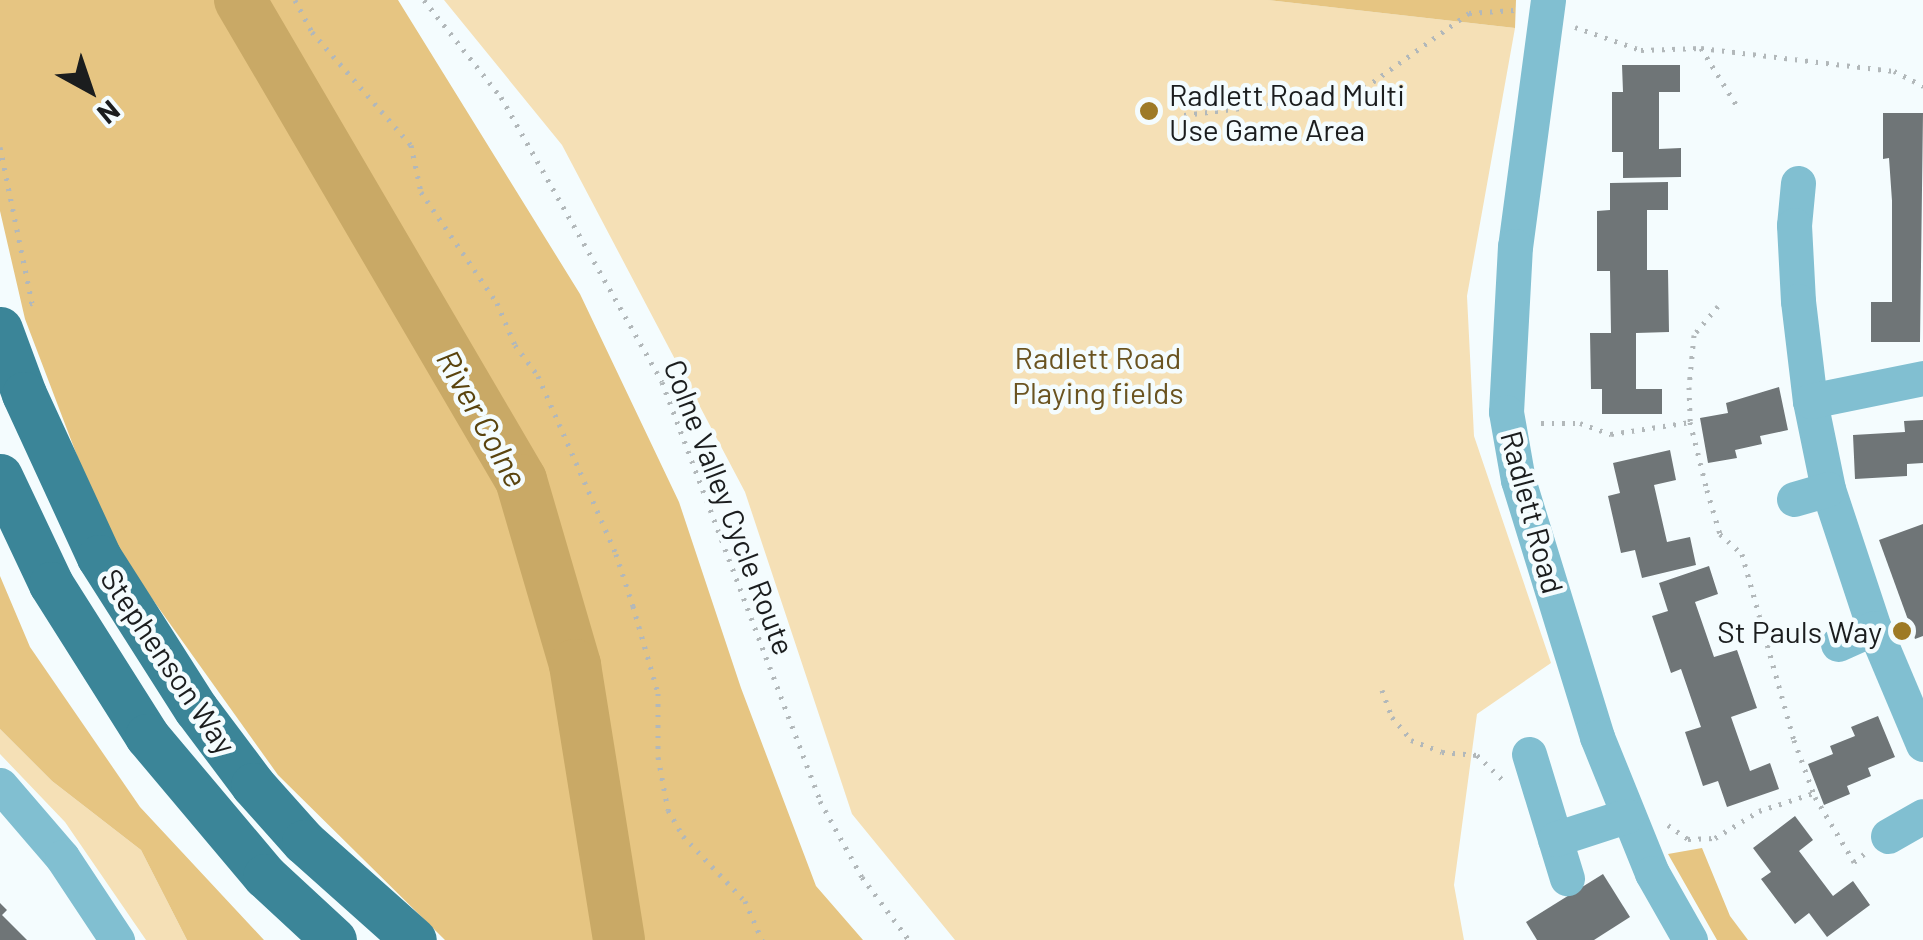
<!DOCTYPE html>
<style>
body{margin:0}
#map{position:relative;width:1923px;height:940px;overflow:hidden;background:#f4fcfe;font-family:Barlow,sans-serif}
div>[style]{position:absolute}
.green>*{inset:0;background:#f5e0b6}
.forest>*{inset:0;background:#e6c582}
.river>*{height:52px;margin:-26px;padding:0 26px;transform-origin:26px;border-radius:26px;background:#c9a966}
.building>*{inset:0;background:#6f7577}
.path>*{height:5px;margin-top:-2.5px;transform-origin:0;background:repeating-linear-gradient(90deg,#b2b8ba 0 2.5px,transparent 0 10.5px)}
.minor>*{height:35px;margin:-17.5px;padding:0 17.5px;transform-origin:17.5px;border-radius:17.5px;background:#81bfd1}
.major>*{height:45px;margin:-22.5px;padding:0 22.5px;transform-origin:22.5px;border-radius:22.5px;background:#3b8598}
.dots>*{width:28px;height:28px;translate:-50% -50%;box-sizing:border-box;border:5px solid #f4fcfe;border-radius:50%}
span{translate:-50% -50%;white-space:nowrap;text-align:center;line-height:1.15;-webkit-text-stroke:9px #f4fcfe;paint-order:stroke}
.poi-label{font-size:30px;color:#1b1d1e}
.left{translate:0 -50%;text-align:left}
.right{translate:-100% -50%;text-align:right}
.park-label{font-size:30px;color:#6a5320}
.street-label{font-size:30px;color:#1b1d1e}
.water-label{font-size:32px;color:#5a440e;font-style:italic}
.north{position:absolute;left:40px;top:40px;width:100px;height:100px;-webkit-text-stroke:8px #f4fcfe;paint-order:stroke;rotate:140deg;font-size:28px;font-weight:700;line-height:40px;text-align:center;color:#1b1d1e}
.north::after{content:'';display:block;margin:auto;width:35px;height:45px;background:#1b1d1e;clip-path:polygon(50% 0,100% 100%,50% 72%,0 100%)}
</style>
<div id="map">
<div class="green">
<i style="clip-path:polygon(444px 0,1268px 0,1515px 28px,1467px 296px,1474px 436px,1551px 663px,1477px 714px,1454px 885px,1464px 940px,955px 940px,852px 814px,745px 492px,562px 145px)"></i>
<i style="clip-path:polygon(0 729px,52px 781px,141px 850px,187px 940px,146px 940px,65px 822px,0 754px)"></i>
</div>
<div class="forest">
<i style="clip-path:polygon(0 0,398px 0,580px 294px,679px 502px,741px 688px,816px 886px,863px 940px,445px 940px,278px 775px,108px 537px,25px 319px,0 211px)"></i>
<i style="clip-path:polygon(1268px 0,1516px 0,1515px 28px)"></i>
<i style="clip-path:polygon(0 576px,30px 647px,140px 807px,264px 940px,187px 940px,141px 850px,52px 781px,0 729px)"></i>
<i style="clip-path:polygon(1702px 848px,1730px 916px,1748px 940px,1717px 940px,1668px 854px)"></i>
</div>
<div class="river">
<i style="left:240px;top:0;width:556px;rotate:59.65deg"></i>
<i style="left:521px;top:480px;width:193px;rotate:73.7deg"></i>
<i style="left:575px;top:665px;width:278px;rotate:80.9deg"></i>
</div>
<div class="building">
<i style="clip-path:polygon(1622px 65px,1680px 65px,1680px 92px,1659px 92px,1659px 149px,1681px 148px,1681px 177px,1623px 178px,1623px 152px,1612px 152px,1612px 92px,1623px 92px)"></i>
<i style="clip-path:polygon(1883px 113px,1923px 113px,1920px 342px,1871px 342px,1871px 302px,1892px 302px,1892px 201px,1889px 158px,1883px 159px)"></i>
<i style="clip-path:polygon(1668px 182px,1668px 210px,1647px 210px,1647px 270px,1668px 270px,1669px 332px,1636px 333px,1636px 389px,1662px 389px,1662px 414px,1602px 414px,1602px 389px,1591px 389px,1590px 333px,1611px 333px,1610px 271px,1597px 271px,1597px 211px,1610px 210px,1610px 183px)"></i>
<i style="clip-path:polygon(1779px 387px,1788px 430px,1760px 436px,1762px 444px,1735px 450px,1737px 458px,1708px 463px,1700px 418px,1728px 413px,1726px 403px)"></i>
<i style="clip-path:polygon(1923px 420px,1923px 463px,1907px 464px,1907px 476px,1855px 479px,1853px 435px,1905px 432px,1904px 421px)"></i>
<i style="clip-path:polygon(1670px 450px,1676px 480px,1654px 485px,1667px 542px,1690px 537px,1696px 565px,1642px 578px,1635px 550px,1621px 553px,1608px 496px,1620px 493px,1613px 463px)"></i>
<i style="clip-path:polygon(1923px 524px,1923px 636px,1915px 639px,1879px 540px)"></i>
<i style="clip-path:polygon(1709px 566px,1718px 594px,1695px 602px,1714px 657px,1737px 650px,1757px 708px,1731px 717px,1750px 771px,1770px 763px,1779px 789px,1727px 807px,1718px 781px,1703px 786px,1685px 732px,1701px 727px,1681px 669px,1671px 673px,1652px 616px,1668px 611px,1659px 583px)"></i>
<i style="clip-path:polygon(1878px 716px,1895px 757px,1868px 768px,1871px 776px,1847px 786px,1850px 794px,1824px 805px,1808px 764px,1833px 754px,1830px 746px,1855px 736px,1851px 727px)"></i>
<i style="clip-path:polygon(1795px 816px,1813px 840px,1799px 851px,1833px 896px,1853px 881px,1870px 905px,1827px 937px,1809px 913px,1795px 924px,1761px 879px,1771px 872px,1753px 848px)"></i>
<i style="clip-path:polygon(1603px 874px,1630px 917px,1594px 940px,1537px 940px,1526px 922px)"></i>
<i style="clip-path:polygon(0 903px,7px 910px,2px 915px,27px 940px,0 940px)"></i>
</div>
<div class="path">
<i style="left:295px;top:0;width:36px;rotate:62deg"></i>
<i style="left:312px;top:32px;width:150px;rotate:48.8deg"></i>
<i style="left:411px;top:145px;width:48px;rotate:78deg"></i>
<i style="left:421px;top:192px;width:135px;rotate:55.6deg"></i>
<i style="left:497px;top:303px;width:46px;rotate:66.8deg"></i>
<i style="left:515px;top:345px;width:39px;rotate:53deg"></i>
<i style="left:538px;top:376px;width:194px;rotate:66.3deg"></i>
<i style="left:616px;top:554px;width:55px;rotate:71.9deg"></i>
<i style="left:633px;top:606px;width:91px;rotate:74deg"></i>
<i style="left:658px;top:693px;width:64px;rotate:90deg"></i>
<i style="left:658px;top:757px;width:54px;rotate:79.3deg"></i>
<i style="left:668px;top:810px;width:30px;rotate:60deg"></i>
<i style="left:683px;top:836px;width:90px;rotate:46.4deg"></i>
<i style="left:745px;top:901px;width:43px;rotate:66.4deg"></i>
<i style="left:424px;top:0;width:124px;rotate:51.6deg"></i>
<i style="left:501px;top:97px;width:327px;rotate:60.5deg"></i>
<i style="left:662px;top:382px;width:448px;rotate:69.3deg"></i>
<i style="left:820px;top:801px;width:87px;rotate:61.1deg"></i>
<i style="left:862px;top:877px;width:79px;rotate:53.3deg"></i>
<i style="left:1575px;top:27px;width:70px;rotate:19.2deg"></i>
<i style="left:1641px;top:50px;width:60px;rotate:-1.9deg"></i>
<i style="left:1701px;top:48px;width:72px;rotate:58.1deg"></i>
<i style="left:1701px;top:48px;width:194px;rotate:6.8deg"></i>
<i style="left:1894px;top:71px;width:33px;rotate:27deg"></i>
<i style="left:1184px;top:115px;width:173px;rotate:-7deg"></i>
<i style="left:1356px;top:94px;width:139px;rotate:-35.6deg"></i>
<i style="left:1469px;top:13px;width:45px;rotate:-3.8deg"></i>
<i style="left:0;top:147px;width:159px;rotate:78.4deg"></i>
<i style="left:32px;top:303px;width:5px;rotate:158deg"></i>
<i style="left:1718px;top:306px;width:38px;rotate:130deg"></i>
<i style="left:1694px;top:335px;width:52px;rotate:95.5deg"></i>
<i style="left:1689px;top:387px;width:35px;rotate:88deg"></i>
<i style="left:1690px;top:422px;width:70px;rotate:76deg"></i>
<i style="left:1707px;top:490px;width:46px;rotate:73.5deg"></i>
<i style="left:1720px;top:534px;width:30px;rotate:42deg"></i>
<i style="left:1742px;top:554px;width:193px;rotate:74.4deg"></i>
<i style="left:1794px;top:740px;width:61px;rotate:69.8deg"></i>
<i style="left:1815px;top:797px;width:76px;rotate:59deg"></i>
<i style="left:1854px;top:862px;width:13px;rotate:-39deg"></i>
<i style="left:1541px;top:423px;width:39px"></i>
<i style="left:1580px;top:423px;width:33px;rotate:20deg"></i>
<i style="left:1611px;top:434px;width:80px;rotate:-8.6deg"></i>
<i style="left:1382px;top:690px;width:29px;rotate:70deg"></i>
<i style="left:1392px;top:717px;width:30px;rotate:50deg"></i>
<i style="left:1411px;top:740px;width:33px;rotate:21deg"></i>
<i style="left:1442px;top:752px;width:35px;rotate:5deg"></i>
<i style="left:1477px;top:755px;width:37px;rotate:44deg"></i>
<i style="left:1668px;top:825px;width:24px;rotate:35deg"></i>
<i style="left:1688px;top:839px;width:27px;rotate:-2deg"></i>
<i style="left:1715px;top:838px;width:52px;rotate:-31.5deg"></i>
<i style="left:1759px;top:811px;width:58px;rotate:-18.1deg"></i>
</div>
<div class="minor">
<i style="left:1548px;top:0;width:248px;rotate:97.6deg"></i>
<i style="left:1515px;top:246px;width:166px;rotate:93.1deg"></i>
<i style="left:1506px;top:412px;width:69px;rotate:80deg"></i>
<i style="left:1518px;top:480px;width:269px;rotate:72.9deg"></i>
<i style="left:1597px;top:737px;width:147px;rotate:68deg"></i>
<i style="left:1652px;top:873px;width:77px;rotate:60.4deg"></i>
<i style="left:1798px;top:183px;width:42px;rotate:95.4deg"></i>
<i style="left:1794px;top:225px;width:76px;rotate:87deg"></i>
<i style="left:1798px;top:301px;width:101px;rotate:83.2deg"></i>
<i style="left:1810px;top:401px;width:90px;rotate:78.4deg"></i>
<i style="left:1828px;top:489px;width:146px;rotate:71.7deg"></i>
<i style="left:1874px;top:628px;width:126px;rotate:67.1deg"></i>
<i style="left:1810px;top:401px;width:115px;rotate:-11.5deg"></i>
<i style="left:1794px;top:499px;width:35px;rotate:-16deg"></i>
<i style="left:1838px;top:644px;width:39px;rotate:-24deg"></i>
<i style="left:1529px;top:754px;width:130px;rotate:73deg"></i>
<i style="left:0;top:785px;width:95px;rotate:49.3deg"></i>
<i style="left:62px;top:857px;width:100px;rotate:56.5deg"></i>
<i style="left:1888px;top:836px;width:40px;rotate:-29.7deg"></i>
<i style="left:1555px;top:839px;width:75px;rotate:-17.9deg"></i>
</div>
<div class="major">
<i style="left:0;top:329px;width:69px;rotate:69.7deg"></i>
<i style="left:24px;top:394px;width:179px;rotate:65.3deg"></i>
<i style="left:99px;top:557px;width:180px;rotate:57.5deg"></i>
<i style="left:196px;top:709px;width:95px;rotate:53.1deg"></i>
<i style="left:253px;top:785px;width:76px;rotate:48.2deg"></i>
<i style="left:304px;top:842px;width:147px;rotate:41.7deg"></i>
<i style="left:0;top:476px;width:119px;rotate:64.7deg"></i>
<i style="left:51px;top:584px;width:180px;rotate:57.7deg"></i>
<i style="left:147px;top:736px;width:183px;rotate:49.9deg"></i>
<i style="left:265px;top:876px;width:94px;rotate:42.8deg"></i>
</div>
<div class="dots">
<i style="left:1149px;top:111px;background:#9e7a26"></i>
<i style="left:1902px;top:631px;background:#9e7a26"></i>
</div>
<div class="poi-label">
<span class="left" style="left:1169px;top:111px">Radlett Road Multi<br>Use Game Area</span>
<span class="right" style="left:1882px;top:631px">St Pauls Way</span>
</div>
<div class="park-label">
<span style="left:1098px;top:374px">Radlett Road<br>Playing fields</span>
</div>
<div class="street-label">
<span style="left:730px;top:507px;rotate:69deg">Colne Valley Cycle Route</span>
<span style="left:1533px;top:512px;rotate:75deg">Radlett Road</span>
<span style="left:169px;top:661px;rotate:56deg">Stephenson Way</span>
</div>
<div class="water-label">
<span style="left:483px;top:418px;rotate:61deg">River Colne</span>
</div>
<div class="north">N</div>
</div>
